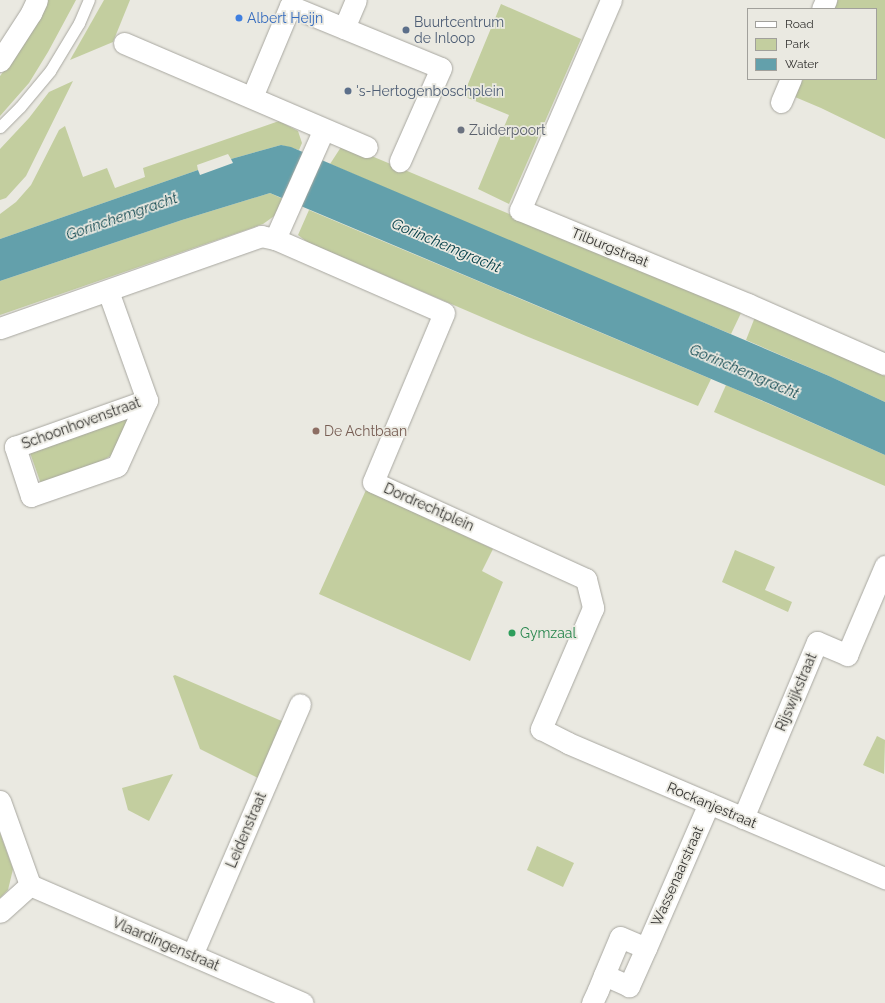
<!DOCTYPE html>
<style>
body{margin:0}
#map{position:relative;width:885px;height:1003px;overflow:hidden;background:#eae9e1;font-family:Raleway,sans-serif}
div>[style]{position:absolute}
.green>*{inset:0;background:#c3ce9f}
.water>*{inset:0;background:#63a0ab}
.roads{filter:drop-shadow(0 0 1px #a8a7a0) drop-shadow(0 0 1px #a8a7a0)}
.lane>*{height:11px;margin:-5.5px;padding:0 5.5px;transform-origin:5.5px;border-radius:5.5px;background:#fff}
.street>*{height:21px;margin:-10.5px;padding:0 10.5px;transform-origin:10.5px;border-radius:10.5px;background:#fff}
.dots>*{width:11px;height:11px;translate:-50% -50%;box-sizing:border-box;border:2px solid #eae9e1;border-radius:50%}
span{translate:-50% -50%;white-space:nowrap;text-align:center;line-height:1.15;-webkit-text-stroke:3.5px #eae9e1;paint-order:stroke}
.shop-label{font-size:14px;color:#366cbe}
.left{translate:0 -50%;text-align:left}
.service-label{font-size:14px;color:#4e5e75}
.worship-label{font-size:14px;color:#5b616d}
.street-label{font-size:14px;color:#343331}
.education-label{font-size:14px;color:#785e54}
.leisure-label{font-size:14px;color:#27864d}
.water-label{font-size:15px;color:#07414a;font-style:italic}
.legend{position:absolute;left:747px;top:8px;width:130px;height:72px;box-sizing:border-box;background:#eae9e1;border:1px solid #a1a09b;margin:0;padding:5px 7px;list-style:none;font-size:12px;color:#343331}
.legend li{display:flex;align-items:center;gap:8px;height:20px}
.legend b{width:20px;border:1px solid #a1a09b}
</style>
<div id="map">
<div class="green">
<i style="clip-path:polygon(48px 0,76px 0,48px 52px,29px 83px,0 116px,0 76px,25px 43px)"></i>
<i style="clip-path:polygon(104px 0,130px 0,113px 42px,70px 60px)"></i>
<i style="clip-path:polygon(838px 0,885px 0,885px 139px,821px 108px,795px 97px,803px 79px,876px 79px,876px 9px,834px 9px)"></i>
<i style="clip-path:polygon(501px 4px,581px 39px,509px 204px,478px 189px,509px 115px,463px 96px)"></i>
<i style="clip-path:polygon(73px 81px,26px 176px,6px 198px,0 200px,0 149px,29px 118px,49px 92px)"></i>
<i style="clip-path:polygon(279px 121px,298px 131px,302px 143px,299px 150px,281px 145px,231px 159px,228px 154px,197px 165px,198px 170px,0 239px,0 214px,16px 202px,31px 185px,59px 130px,65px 126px,83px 177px,107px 168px,115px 188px,145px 177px,143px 168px)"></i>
<i style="clip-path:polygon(343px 144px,512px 215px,741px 313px,731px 334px,560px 263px,330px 164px)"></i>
<i style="clip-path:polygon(270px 193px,283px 199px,277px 214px,263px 224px,0 315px,0 281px,182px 220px)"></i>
<i style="clip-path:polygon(309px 210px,361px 232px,711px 379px,698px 406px,526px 336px,307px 242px,298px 235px)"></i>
<i style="clip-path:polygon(755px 317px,885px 372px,885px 402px,829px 376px,746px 340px)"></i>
<i style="clip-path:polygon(726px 385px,885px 455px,885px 486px,714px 412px)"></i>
<i style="clip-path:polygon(123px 414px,130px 418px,112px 455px,100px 462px,41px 484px,29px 450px)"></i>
<i style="clip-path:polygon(366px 490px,493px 549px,482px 571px,503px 582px,470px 661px,319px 594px)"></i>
<i style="clip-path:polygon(735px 550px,775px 567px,765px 590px,792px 602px,788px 612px,722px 582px)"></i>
<i style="clip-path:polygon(175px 675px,284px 722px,260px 779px,200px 749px,173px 676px)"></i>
<i style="clip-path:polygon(877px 736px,885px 740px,884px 774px,863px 765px)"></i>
<i style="clip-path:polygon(173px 774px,149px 821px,128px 810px,122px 788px)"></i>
<i style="clip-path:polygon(0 833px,13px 869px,8px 890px,0 898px)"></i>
<i style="clip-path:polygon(537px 846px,574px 863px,563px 887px,527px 870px)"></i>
</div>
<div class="water">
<i style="clip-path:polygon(281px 145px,291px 147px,829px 376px,885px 402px,885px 455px,768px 403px,270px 193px,182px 220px,0 281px,0 239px,198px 170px,200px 175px,233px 163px,231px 159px)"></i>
</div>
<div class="roads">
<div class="lane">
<i style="left:0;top:127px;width:28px;rotate:-45deg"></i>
<i style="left:20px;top:107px;width:47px;rotate:-50.2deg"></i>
<i style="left:50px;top:71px;width:56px;rotate:-58.9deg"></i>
<i style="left:79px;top:23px;width:25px;rotate:-67deg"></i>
</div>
<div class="street">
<i style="left:611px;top:0;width:229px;rotate:113.4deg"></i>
<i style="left:520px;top:210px;width:247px;rotate:22.4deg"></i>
<i style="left:748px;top:304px;width:150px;rotate:23.7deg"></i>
<i style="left:822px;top:9px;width:10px;rotate:-66deg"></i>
<i style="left:344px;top:28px;width:30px;rotate:-67deg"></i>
<i style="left:124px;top:43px;width:264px;rotate:23.2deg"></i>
<i style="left:0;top:61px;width:57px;rotate:-57.1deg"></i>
<i style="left:31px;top:13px;width:14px;rotate:-65deg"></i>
<i style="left:252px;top:97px;width:99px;rotate:-67.3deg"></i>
<i style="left:290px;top:6px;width:163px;rotate:22.3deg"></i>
<i style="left:441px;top:68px;width:102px;rotate:113.8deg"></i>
<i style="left:781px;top:102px;width:25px;rotate:-67deg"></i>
<i style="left:275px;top:239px;width:120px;rotate:-66deg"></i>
<i style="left:108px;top:291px;width:116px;rotate:70.3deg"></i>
<i style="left:147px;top:400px;width:72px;rotate:114.4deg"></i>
<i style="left:117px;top:466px;width:91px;rotate:160.8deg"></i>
<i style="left:31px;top:496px;width:52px;rotate:-108.1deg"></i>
<i style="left:15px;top:447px;width:140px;rotate:-19.6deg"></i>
<i style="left:0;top:328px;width:277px;rotate:-19.4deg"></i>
<i style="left:261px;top:236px;width:14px;rotate:12deg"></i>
<i style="left:275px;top:239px;width:184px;rotate:23.6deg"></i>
<i style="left:444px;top:313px;width:183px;rotate:112.8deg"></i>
<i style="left:373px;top:482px;width:234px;rotate:24.5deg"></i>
<i style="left:586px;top:579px;width:30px;rotate:76deg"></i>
<i style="left:593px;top:608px;width:132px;rotate:113.3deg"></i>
<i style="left:541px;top:729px;width:30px;rotate:27deg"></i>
<i style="left:568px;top:743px;width:345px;rotate:23.1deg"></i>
<i style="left:0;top:801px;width:89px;rotate:70.3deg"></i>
<i style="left:30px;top:885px;width:40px;rotate:138deg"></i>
<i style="left:743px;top:818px;width:191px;rotate:-67.2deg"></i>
<i style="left:817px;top:642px;width:33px;rotate:23deg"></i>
<i style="left:847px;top:655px;width:97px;rotate:-66.9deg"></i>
<i style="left:30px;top:885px;width:297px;rotate:23.4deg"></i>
<i style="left:646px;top:948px;width:158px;rotate:-66.5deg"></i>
<i style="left:192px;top:955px;width:273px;rotate:-66.7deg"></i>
<i style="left:592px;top:1003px;width:14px;rotate:-65deg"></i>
<i style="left:598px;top:990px;width:16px;rotate:-68deg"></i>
<i style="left:604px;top:975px;width:41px;rotate:-67.2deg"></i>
<i style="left:620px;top:937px;width:28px;rotate:23deg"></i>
<i style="left:646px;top:948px;width:42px;rotate:114.1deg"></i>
<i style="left:629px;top:986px;width:27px;rotate:-156deg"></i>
</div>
</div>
<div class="dots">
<i style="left:239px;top:18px;background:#3f7fe0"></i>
<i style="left:406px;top:30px;background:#5c6f8a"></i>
<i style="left:348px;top:91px;background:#5c6f8a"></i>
<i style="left:461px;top:130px;background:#6b7280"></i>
<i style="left:316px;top:431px;background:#8d6e63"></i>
<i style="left:512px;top:633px;background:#2e9e5b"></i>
</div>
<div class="shop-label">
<span class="left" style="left:247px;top:18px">Albert Heijn</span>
</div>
<div class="service-label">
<span class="left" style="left:414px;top:30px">Buurtcentrum<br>de Inloop</span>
<span class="left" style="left:356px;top:91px">'s-Hertogenboschplein</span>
</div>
<div class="worship-label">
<span class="left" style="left:469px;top:130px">Zuiderpoort</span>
</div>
<div class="street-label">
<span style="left:610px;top:247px;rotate:22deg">Tilburgstraat</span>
<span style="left:81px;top:423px;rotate:-20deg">Schoonhovenstraat</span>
<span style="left:429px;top:507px;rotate:24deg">Dordrechtplein</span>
<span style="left:796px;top:692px;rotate:-67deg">Rijswijkstraat</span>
<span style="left:712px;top:805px;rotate:23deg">Rockanjestraat</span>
<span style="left:246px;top:830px;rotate:-67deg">Leidenstraat</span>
<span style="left:677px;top:876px;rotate:-66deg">Wassenaarstraat</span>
<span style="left:166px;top:944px;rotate:23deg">Vlaardingenstraat</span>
</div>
<div class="education-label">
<span class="left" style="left:324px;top:431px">De Achtbaan</span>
</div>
<div class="leisure-label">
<span class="left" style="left:520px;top:633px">Gymzaal</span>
</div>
<div class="water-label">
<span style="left:122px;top:217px;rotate:-19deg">Gorinchemgracht</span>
<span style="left:446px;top:246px;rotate:23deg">Gorinchemgracht</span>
<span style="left:744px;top:372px;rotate:23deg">Gorinchemgracht</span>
</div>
<ul class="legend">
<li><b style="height:5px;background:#fff"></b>Road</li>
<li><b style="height:11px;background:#c3ce9f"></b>Park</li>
<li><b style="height:11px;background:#63a0ab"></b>Water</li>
</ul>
</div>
